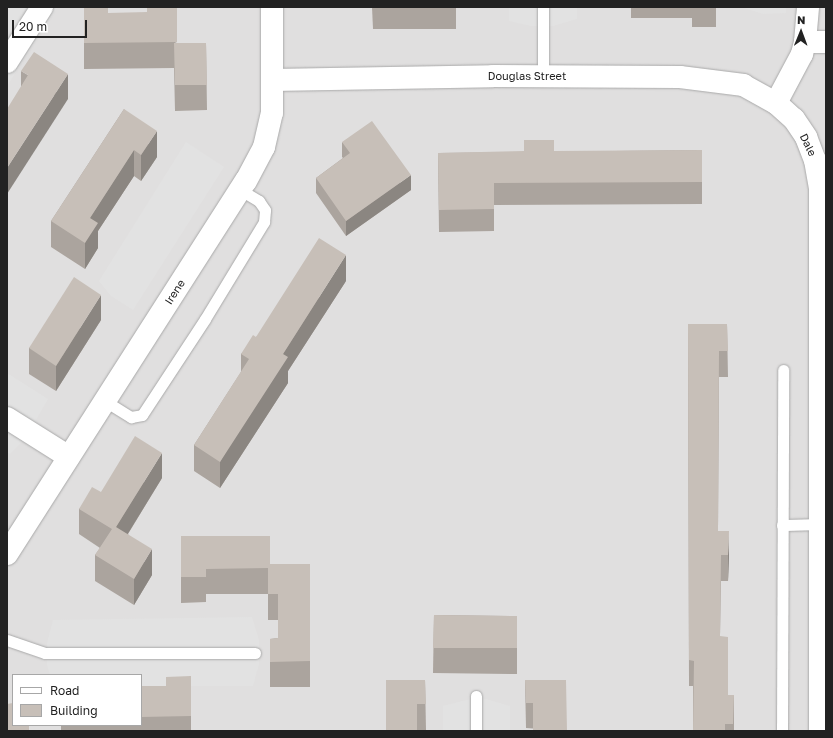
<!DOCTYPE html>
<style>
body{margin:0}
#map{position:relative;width:833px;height:738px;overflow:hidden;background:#f2efe9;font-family:"Golos Text",sans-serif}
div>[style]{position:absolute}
.residential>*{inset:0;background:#e0dfdf}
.parking>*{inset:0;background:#e2e2e2}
.roads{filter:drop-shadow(0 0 1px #a9a9a9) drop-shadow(0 0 1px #a9a9a9)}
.lane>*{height:11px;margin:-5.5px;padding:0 5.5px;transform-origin:5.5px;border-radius:5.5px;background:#fff}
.street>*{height:22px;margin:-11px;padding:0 11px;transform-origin:11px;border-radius:11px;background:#fff}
.wall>*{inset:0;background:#aba49e}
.shaded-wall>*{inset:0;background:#8b8681}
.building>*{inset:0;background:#c7bfb8}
span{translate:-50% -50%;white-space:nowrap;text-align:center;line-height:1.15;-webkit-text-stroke:3px #fff;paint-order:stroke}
.street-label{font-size:11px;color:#222}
.frame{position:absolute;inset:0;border:8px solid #222;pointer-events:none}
.legend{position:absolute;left:12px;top:674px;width:130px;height:52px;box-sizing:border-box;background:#fff;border:1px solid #a7a7a7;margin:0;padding:5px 7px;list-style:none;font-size:12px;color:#222}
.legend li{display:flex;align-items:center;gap:8px;height:20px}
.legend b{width:20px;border:1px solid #a7a7a7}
.north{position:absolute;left:781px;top:12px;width:40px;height:40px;-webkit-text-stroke:3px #fff;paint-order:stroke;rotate:1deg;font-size:11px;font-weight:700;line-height:16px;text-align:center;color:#222}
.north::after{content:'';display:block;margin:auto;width:14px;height:18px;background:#222;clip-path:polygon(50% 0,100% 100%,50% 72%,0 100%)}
.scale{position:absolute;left:12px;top:20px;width:75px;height:18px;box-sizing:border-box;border:2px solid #222;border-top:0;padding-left:5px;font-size:12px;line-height:14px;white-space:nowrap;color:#222;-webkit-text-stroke:3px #fff;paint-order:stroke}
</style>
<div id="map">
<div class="residential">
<i style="clip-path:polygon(evenodd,7px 7px,826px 7px,826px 731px,7px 731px,7px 7px,13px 675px,141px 675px,141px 725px,13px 725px,13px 675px)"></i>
</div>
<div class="parking">
<i style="clip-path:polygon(7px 7px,58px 7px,7px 86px)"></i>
<i style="clip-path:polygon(509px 7px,577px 7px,577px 19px,553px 26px,531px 26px,509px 21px)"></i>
<i style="clip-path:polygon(741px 7px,786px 7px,786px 13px,763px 14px)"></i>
<i style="clip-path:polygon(186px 142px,224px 167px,133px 310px,111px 296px,99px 281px)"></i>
<i style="clip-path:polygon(7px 373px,48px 399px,25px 439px,10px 454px,7px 452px)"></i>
<i style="clip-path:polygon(252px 617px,259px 640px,259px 664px,253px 686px,141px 686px,141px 675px,50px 675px,47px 665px,47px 643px,53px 620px)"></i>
<i style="clip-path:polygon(486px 699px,510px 706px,510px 731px,443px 731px,443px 706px,466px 700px)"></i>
</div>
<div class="roads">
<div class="lane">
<i style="left:543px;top:7px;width:69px;rotate:90deg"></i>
<i style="left:105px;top:401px;width:31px;rotate:32deg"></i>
<i style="left:131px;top:417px;width:11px;rotate:-10deg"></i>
<i style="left:142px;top:415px;width:115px;rotate:-56.7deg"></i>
<i style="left:205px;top:319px;width:114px;rotate:-58.7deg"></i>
<i style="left:264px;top:222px;width:12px;rotate:-85deg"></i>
<i style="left:265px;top:210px;width:11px;rotate:-124deg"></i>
<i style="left:259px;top:201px;width:21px;rotate:-149deg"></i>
<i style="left:782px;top:525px;width:41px;rotate:-1.4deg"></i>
<i style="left:7px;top:640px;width:40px;rotate:18.9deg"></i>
<i style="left:45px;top:653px;width:210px"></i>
<i style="left:476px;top:696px;width:35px;rotate:90deg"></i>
<i style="left:782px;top:731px;width:361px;rotate:-89.8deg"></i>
</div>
<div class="street">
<i style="left:805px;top:42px;width:21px"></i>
<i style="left:7px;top:62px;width:65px;rotate:-57.5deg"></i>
<i style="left:272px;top:80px;width:221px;rotate:-1deg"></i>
<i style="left:493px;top:76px;width:187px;rotate:0.3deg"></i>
<i style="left:680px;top:77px;width:64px;rotate:7.2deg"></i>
<i style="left:743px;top:85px;width:38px;rotate:29deg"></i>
<i style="left:776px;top:103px;width:24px;rotate:42deg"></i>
<i style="left:794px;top:119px;width:22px;rotate:56deg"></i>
<i style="left:806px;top:137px;width:25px;rotate:69deg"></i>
<i style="left:815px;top:160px;width:28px;rotate:80deg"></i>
<i style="left:820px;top:188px;width:543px;rotate:90deg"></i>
<i style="left:776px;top:103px;width:55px;rotate:-62deg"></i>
<i style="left:802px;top:54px;width:12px;rotate:-76deg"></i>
<i style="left:805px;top:42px;width:35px;rotate:-85deg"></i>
<i style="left:7px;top:418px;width:73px;rotate:32.2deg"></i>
<i style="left:7px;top:554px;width:443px;rotate:-57.4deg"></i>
<i style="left:246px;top:181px;width:38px;rotate:-62deg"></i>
<i style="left:264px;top:147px;width:35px;rotate:-77deg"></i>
<i style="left:272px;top:113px;width:106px;rotate:-90deg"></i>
</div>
</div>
<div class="wall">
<i style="clip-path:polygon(84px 7px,108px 13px,177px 43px,206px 43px,207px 110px,175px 111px,174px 68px,84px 69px)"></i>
<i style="clip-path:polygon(372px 7px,456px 7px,456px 29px,373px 29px)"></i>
<i style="clip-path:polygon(631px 7px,716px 7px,716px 27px,692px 27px,692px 18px,631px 18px)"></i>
<i style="clip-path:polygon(21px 71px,68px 99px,21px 87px)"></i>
<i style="clip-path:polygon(124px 109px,157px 157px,141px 181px,134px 176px,98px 231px,98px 248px,85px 269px,51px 247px,51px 221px)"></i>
<i style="clip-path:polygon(342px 142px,411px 190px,346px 236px,316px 193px,316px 178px,343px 158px,342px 157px)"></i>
<i style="clip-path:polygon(702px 150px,702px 204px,494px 205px,494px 231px,439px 232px,438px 153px)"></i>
<i style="clip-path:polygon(346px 281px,288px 371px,288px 383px,220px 488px,194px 471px,194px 445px,241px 372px,241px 354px,256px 337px)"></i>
<i style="clip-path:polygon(101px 320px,56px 391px,29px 374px,29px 348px)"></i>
<i style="clip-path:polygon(688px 324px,727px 324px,728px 377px,719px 377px,718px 531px,729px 556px,728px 581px,721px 581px,720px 636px,728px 695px,734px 695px,734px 731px,693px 731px,693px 686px,689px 686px)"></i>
<i style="clip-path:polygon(162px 478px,128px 534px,152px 575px,134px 605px,95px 581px,95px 555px,100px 548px,79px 534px,79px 509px,101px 492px)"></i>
<i style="clip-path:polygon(181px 536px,270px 564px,310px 564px,310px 687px,270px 687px,270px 639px,278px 638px,278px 620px,268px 620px,268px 594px,206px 594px,206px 602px,181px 603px)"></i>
<i style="clip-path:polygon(434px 615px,517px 616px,517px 674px,433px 673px)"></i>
<i style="clip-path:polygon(191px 676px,191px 731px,61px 731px,61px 725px,141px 725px,141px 686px,166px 686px)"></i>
<i style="clip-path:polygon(425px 680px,426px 730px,386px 731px)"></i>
<i style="clip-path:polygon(525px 680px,567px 731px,526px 728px)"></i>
</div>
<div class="shaded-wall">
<i style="clip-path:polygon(68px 74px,68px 99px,7px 194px,7px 168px)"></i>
<i style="clip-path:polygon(157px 131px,157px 157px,141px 181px,141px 155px)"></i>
<i style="clip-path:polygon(134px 150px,134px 176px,98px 231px,98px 248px,85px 269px,85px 243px,90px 218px)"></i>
<i style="clip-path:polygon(411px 175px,411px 190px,346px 236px,346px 221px)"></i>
<i style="clip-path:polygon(346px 255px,346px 281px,288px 371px,288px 383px,220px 488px,220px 462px,283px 354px)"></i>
<i style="clip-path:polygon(101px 295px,101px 320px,56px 391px,56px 366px)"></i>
<i style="clip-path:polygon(162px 453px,162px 478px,116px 553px,116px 527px)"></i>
<i style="clip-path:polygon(729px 531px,729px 556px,728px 581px,728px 555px)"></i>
<i style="clip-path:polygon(152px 549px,152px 575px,134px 605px,134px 579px)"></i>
</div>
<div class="building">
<i style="clip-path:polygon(84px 7px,108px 7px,108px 13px,147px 12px,147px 7px,177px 7px,177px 42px,84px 43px)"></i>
<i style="clip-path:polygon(174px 43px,206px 43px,207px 85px,175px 85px)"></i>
<i style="clip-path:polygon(34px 52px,68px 74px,7px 168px,7px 109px,28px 75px,21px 71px)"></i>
<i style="clip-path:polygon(124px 109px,157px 131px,141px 155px,134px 150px,90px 218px,98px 223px,85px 243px,51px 221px)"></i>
<i style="clip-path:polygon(372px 121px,411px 175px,346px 221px,316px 178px,350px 153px,342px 142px)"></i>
<i style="clip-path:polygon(524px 140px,554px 140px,554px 151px,702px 150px,702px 182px,494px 183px,494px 209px,439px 210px,438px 153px,524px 151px)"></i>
<i style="clip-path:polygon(319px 238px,346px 255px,283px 354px,288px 357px,220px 462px,194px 445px,249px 359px,241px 354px,253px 335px,256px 337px)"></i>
<i style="clip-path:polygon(74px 277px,101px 295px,56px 366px,29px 348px)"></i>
<i style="clip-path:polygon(688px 324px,727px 324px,728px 351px,719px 351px,718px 531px,729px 531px,728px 555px,721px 555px,720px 636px,728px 637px,728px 695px,734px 695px,733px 724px,725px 724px,725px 731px,693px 731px,694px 661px,689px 660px)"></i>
<i style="clip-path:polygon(135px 436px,162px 453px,116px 527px,152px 549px,134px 579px,95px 555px,112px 529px,79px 509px,92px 487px,101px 492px)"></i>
<i style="clip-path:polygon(181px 536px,270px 536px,270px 564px,310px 564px,310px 661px,270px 662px,270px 639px,278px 638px,278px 594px,268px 594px,268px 568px,206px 569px,206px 577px,181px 577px)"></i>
<i style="clip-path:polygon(434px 615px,517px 616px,517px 648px,433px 648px)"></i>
<i style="clip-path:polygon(191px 676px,191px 716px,141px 717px,141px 686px,166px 686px,166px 677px)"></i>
<i style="clip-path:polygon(386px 680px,425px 680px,426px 704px,417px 704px,417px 731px,386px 731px)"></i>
<i style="clip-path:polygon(525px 680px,566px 680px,567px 731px,533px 731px,533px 703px,526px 703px)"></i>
<i style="clip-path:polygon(13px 703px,13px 725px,29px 725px,29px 731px,7px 731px,7px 704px)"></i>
</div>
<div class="street-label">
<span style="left:527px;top:76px">Douglas Street</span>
<span style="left:808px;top:145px;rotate:64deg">Dale</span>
<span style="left:175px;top:292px;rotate:-57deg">Irene</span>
</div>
<div class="frame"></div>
<ul class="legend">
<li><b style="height:5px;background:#fff"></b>Road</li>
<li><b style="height:11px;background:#c7bfb8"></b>Building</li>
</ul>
<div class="north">N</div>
<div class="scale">20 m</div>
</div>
